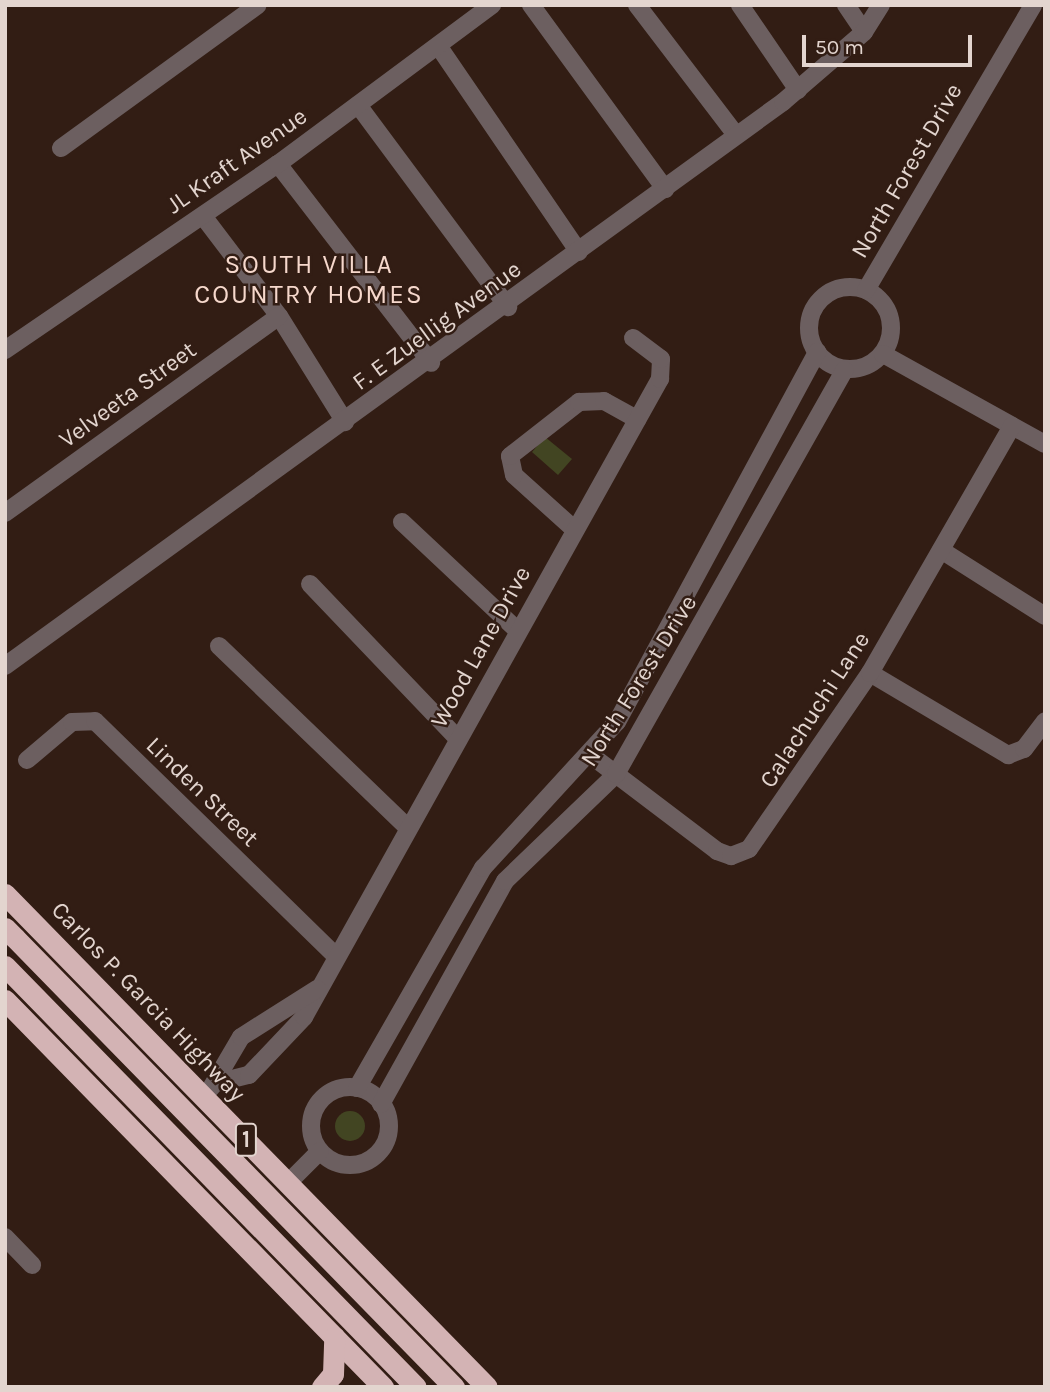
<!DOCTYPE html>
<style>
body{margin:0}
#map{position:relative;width:1050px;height:1392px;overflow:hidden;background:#321d14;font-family:Karla,sans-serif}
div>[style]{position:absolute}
.green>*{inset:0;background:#424522}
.round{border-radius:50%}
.minor>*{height:18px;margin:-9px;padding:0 9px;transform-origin:9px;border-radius:9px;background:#6c5f60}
.minor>.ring{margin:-9px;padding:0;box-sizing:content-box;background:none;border:18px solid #6c5f60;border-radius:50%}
.highway>*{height:21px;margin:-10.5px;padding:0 10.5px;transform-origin:10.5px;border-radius:10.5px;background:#d3b3b4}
.highway-bridge>*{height:21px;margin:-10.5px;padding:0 10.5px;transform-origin:10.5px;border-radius:10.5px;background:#d3b3b4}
span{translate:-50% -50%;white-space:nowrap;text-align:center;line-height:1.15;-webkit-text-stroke:5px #321d14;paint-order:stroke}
.shield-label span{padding:2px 5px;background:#321d14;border:2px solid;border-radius:5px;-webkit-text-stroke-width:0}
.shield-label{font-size:23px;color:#e3d5cf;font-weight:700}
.street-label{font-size:24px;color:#e3d5cf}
.neighbourhood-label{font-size:26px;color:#f6d8cc;letter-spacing:2px}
.frame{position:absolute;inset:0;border:7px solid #e3d5cf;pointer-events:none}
.scale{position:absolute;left:802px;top:35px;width:170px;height:32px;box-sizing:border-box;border:4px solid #e3d5cf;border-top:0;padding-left:9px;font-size:21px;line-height:24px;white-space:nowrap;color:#e3d5cf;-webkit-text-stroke:5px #321d14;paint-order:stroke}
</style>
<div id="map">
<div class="green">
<i style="clip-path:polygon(545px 437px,572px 459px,558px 475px,532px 452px)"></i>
<i class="round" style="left:335px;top:1111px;width:30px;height:30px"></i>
</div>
<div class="minor">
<i style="left:531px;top:5px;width:228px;rotate:53.9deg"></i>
<i style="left:637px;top:5px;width:163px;rotate:52.7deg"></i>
<i style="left:740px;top:5px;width:103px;rotate:55.7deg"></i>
<i style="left:846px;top:5px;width:32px;rotate:56deg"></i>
<i style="left:439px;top:47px;width:248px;rotate:55.7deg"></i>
<i style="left:358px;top:105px;width:252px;rotate:53.4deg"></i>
<i style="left:61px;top:148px;width:243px;rotate:-36deg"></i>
<i style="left:278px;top:164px;width:251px;rotate:52.4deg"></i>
<i style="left:203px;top:216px;width:126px;rotate:52.8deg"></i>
<i style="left:279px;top:316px;width:125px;rotate:58.1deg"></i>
<i class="ring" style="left:809px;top:287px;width:64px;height:64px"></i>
<i style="left:866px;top:290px;width:330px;rotate:-59.6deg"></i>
<i style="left:5px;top:350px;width:330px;rotate:-34.3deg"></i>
<i style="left:278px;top:164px;width:267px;rotate:-36.6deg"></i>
<i style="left:883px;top:354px;width:185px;rotate:29.1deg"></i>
<i style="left:5px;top:513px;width:337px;rotate:-35.7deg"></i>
<i style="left:402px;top:522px;width:159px;rotate:43.2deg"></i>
<i style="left:575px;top:530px;width:82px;rotate:-138deg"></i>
<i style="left:514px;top:475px;width:19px;rotate:-102deg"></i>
<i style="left:510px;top:456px;width:88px;rotate:-38deg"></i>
<i style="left:579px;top:402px;width:25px;rotate:-2deg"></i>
<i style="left:604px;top:401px;width:38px;rotate:29deg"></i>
<i style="left:941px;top:550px;width:123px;rotate:32.4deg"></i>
<i style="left:310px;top:584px;width:214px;rotate:46.3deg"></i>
<i style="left:219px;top:646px;width:262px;rotate:43.9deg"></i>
<i style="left:5px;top:666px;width:961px;rotate:-35.94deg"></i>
<i style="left:783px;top:102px;width:107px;rotate:-40.8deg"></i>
<i style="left:864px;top:32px;width:32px;rotate:-58deg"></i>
<i style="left:870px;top:673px;width:161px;rotate:30.7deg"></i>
<i style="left:1008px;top:755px;width:17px;rotate:-21deg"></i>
<i style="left:1024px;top:749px;width:35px;rotate:-53deg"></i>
<i style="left:592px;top:756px;width:157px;rotate:37.2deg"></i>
<i style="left:717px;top:851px;width:15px;rotate:20deg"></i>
<i style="left:731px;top:856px;width:19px;rotate:-21deg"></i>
<i style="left:749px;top:849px;width:214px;rotate:-55.5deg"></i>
<i style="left:870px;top:673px;width:285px;rotate:-60.1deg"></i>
<i style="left:27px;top:760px;width:59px;rotate:-40.2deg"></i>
<i style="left:72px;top:722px;width:23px;rotate:-2deg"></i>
<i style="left:95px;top:721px;width:337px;rotate:44.3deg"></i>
<i style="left:216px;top:1083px;width:34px;rotate:-14deg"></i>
<i style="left:249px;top:1075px;width:80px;rotate:-46.5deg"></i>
<i style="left:304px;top:1017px;width:731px;rotate:-60.84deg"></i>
<i style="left:660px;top:379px;width:20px;rotate:-87deg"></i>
<i style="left:661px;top:359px;width:35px;rotate:-143deg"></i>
<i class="ring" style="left:311px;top:1087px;width:60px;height:60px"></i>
<i style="left:211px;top:1088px;width:59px;rotate:-59.5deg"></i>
<i style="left:241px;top:1037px;width:90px;rotate:-32.3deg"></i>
<i style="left:357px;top:1088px;width:254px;rotate:-60.2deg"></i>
<i style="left:483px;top:868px;width:198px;rotate:-47.5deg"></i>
<i style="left:617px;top:722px;width:421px;rotate:-61.6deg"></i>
<i style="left:381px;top:1104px;width:255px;rotate:-60.9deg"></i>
<i style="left:505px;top:881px;width:154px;rotate:-43.9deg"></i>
<i style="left:616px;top:774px;width:464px;rotate:-60.5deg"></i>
<i style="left:288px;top:1183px;width:45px;rotate:-45deg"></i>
<i style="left:5px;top:1237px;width:39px;rotate:46deg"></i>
</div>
<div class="highway">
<i style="left:5px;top:894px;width:689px;rotate:45.65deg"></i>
<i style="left:5px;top:928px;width:14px;rotate:45deg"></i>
<i style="left:5px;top:1000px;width:541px;rotate:45.67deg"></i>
<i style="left:322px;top:1387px;width:17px;rotate:-50deg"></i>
<i style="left:333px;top:1374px;width:37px;rotate:-88deg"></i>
</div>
<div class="highway-bridge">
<i style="left:15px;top:938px;width:628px;rotate:45.65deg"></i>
<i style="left:5px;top:966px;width:588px;rotate:45.69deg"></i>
</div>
<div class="shield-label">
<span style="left:246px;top:1140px">1</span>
</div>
<div class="street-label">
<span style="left:237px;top:161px;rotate:-35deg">JL Kraft Avenue</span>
<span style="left:907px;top:171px;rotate:-60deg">North Forest Drive</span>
<span style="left:437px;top:326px;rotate:-36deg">F. E Zuellig Avenue</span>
<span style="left:128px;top:395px;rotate:-36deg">Velveeta Street</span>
<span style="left:481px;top:647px;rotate:-61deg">Wood Lane Drive</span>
<span style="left:639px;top:681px;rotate:-58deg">North Forest Drive</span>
<span style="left:815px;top:710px;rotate:-57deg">Calachuchi Lane</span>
<span style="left:202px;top:792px;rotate:44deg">Linden Street</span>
<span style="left:148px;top:1002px;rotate:46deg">Carlos P. Garcia Highway</span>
</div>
<div class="neighbourhood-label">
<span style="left:309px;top:280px">SOUTH VILLA<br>COUNTRY HOMES</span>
</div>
<div class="frame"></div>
<div class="scale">50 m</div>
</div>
